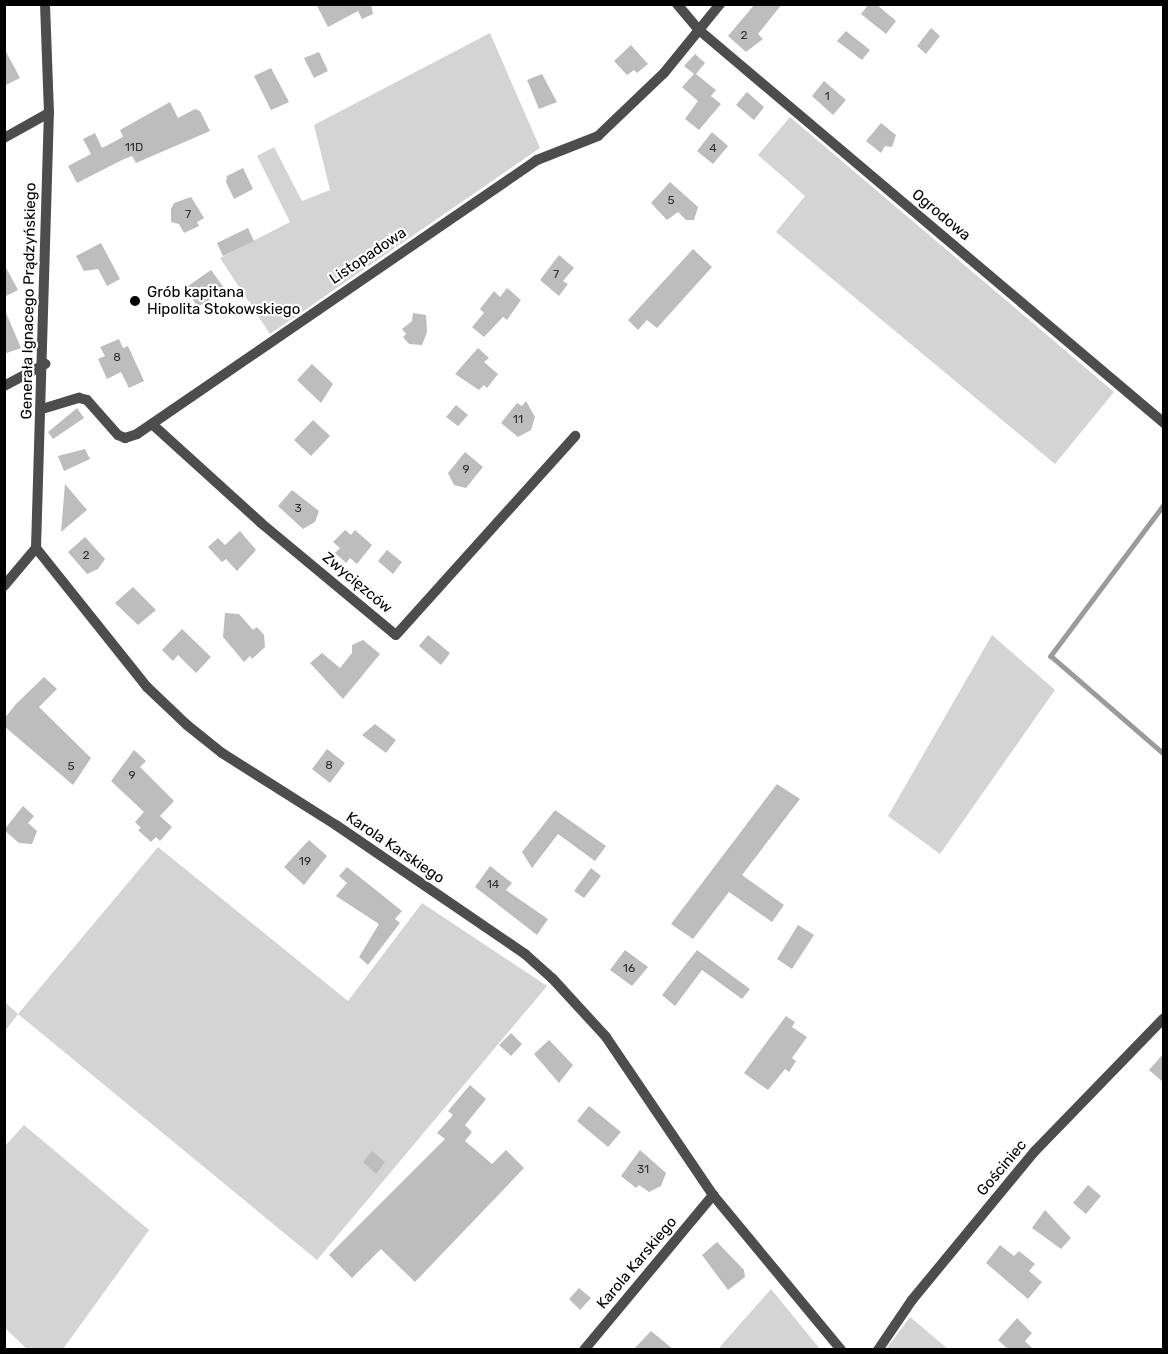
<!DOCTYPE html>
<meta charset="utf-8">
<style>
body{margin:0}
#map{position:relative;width:1168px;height:1354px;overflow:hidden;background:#fff;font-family:Rubik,sans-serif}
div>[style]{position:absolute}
.green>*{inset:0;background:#d4d4d4}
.stream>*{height:4.5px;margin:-2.25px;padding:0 2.25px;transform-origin:2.25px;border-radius:2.25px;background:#9b9b9b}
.building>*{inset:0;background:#bdbdbd}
.minor>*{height:10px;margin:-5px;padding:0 5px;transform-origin:5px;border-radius:5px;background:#4d4d4d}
.dots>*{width:16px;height:16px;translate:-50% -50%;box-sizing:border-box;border:3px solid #fff;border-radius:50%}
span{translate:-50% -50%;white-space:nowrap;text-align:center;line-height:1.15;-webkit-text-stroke:4.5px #fff;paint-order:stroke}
.number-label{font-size:12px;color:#2f2f2f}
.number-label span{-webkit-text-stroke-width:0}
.street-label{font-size:15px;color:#000}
.poi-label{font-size:15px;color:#000}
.left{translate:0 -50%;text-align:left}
.frame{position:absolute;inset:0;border:6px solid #000;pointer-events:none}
</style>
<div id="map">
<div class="green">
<i style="clip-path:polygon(490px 33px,540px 148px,270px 334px,220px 258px,290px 222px,257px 156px,274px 147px,302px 201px,330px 190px,314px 125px)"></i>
<i style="clip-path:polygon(790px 117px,1114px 392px,1055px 464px,776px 232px,805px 196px,758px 155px)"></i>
<i style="clip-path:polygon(992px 635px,1055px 690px,940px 854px,888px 816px)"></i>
<i style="clip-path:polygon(158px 847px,348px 1001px,422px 903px,547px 986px,317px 1260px,18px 1014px,5px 1031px,5px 1002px,18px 1014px)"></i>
<i style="clip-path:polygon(24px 1125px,149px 1230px,63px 1349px,27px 1349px,5px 1328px,5px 1146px)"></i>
<i style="clip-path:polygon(771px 1289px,820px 1349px,718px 1349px)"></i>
<i style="clip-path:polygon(910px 1317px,948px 1349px,886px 1349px)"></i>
</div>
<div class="stream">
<i style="left:1164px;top:505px;width:189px;rotate:126.8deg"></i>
<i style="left:1051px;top:656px;width:150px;rotate:40.9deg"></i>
</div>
<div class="building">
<i style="clip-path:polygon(316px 4px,371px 4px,373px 14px,362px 19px,358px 11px,328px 27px)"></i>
<i style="clip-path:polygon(755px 4px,782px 4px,758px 34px,763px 39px,746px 52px,728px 36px)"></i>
<i style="clip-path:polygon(869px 4px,876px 4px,896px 21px,886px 34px,861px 14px)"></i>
<i style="clip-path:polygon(931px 28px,940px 36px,926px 54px,917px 46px)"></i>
<i style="clip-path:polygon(846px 31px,870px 50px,862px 60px,837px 41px)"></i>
<i style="clip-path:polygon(631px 45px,648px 64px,637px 73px,634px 70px,627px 75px,614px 61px)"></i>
<i style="clip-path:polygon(4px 48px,20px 78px,4px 86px)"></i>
<i style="clip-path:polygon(319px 52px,328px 71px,314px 78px,304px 58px)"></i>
<i style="clip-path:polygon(695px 54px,705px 63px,696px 74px,716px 90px,711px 96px,721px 104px,699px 130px,685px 119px,698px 101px,682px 87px,694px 74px,684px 66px)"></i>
<i style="clip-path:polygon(271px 68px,289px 102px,271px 110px,254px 76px)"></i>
<i style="clip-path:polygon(542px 74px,557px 102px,539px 109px,527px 80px)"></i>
<i style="clip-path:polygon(824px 81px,846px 100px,833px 115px,812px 96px)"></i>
<i style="clip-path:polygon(747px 92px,764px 107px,754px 120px,736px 105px)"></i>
<i style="clip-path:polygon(170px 102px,178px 118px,195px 109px,200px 111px,210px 131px,136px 163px,132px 156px,122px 160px,77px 183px,68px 166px,91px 154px,83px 139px,95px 133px,102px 148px,123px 137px,120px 130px)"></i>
<i style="clip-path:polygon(881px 123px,896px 135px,892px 147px,885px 146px,881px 153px,866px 141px)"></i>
<i style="clip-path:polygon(712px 132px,728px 146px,713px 164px,697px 151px)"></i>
<i style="clip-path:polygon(243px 168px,253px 189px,234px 199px,226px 182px,227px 176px)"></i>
<i style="clip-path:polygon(670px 182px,698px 207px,694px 220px,686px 220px,678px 212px,667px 220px,651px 203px)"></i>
<i style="clip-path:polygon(191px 197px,204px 218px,197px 222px,199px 226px,184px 233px,179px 224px,171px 222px,171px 209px,174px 203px)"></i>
<i style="clip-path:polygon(248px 228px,254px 241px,223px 256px,217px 243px)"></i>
<i style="clip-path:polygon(101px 243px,120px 279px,107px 286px,98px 269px,84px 271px,76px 256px)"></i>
<i style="clip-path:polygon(693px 249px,712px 267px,657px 328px,647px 320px,638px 330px,628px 320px)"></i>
<i style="clip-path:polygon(559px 255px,574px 268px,563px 281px,568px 284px,559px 296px,540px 280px)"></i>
<i style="clip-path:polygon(4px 264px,18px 290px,4px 297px)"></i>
<i style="clip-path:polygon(211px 270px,225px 289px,198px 307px,185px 288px)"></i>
<i style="clip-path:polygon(507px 288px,521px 300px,507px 320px,503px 317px,484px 337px,472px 327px,484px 313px,480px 309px,494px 291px,500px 297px)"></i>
<i style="clip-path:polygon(4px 308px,21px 348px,4px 354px)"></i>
<i style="clip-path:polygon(413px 313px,426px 315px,427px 332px,422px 345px,409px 344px,403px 337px,406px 334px,402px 329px,412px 321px)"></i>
<i style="clip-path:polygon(119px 339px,123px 348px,128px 346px,144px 381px,129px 388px,121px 372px,107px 379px,98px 359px,105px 356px,100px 347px)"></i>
<i style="clip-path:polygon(478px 348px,489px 358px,484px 362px,498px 374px,487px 388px,484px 385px,479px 390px,455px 374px)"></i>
<i style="clip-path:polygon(312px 364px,333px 384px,321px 403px,297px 380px)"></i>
<i style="clip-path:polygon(526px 401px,535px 417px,531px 430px,518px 437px,501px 423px,517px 403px,522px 406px)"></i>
<i style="clip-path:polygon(456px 405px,468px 415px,458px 426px,446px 417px)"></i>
<i style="clip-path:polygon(77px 408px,84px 418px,53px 439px,48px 432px)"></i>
<i style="clip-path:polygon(313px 420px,330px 436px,311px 456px,294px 440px)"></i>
<i style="clip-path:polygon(85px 449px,90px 459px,64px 471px,58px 456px)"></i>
<i style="clip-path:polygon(465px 452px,483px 467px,466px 488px,454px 485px,448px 473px)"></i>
<i style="clip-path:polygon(65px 484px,87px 510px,61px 532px)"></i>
<i style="clip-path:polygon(292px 490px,319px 511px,315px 522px,303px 529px,278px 506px)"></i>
<i style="clip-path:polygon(345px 530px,351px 535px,355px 530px,372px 545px,357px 564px,350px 558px,346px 563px,335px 553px,340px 548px,333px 542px)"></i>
<i style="clip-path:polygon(240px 531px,256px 550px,237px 571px,226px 559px,222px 562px,208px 547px,218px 538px,225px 545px)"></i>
<i style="clip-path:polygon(85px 537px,105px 559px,98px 569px,87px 574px,68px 552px)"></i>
<i style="clip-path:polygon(387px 550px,402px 562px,393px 574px,378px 561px)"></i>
<i style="clip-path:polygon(133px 587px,156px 610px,138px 625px,115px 603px)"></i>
<i style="clip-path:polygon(225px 613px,239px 614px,253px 630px,257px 627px,264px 635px,265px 647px,252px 659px,250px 656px,244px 662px,223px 637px)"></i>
<i style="clip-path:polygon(182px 629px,211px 657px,196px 673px,178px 655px,173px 661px,162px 650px)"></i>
<i style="clip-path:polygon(428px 635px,450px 653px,441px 665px,419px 646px)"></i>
<i style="clip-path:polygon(363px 640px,380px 654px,343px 699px,310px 663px,322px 653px,340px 668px,352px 653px,352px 645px)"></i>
<i style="clip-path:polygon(44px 677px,57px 689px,39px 707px,91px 758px,73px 785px,4px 726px,4px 719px,16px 704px)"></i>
<i style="clip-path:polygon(375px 724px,396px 740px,386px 753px,362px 735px)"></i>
<i style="clip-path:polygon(327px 749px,345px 763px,330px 783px,312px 769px)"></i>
<i style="clip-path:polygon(134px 750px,146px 761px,140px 767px,174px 801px,160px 816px,172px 827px,160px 841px,156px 837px,151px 842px,138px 830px,141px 828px,135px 822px,144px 812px,111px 781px)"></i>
<i style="clip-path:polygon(777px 784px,800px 799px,742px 875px,784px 905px,772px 922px,729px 892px,693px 939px,671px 924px)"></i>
<i style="clip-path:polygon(23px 806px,34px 816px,28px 823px,37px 831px,32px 844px,19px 843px,4px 830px)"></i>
<i style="clip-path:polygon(555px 810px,606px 846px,595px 861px,558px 834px,532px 868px,522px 852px)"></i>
<i style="clip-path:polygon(309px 840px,327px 856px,304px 885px,284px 867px)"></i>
<i style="clip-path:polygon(490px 866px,512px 883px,506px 890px,548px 919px,537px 935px,475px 887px)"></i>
<i style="clip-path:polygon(347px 867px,402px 911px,395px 919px,400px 923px,368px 965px,359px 957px,379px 924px,336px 896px,347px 883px,339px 876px)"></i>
<i style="clip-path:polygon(591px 868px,601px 876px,584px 898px,574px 891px)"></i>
<i style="clip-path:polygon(798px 925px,814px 935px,792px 969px,777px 959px)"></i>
<i style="clip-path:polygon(625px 950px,648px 967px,632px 986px,610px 970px)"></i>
<i style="clip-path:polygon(697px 950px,750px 989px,742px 999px,702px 970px,675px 1006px,662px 995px)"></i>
<i style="clip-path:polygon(786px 1016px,795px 1022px,792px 1027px,807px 1037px,792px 1058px,796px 1061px,789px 1072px,785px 1069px,768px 1090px,744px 1073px)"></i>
<i style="clip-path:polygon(511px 1033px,522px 1044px,511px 1056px,499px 1045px)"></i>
<i style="clip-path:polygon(549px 1040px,573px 1065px,559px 1083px,534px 1054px)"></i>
<i style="clip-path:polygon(1164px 1053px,1164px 1083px,1149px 1070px)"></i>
<i style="clip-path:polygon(470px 1085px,486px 1099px,465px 1125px,472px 1132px,465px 1141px,492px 1164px,506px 1150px,524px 1168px,415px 1282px,381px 1249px,352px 1278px,329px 1255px,445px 1139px,437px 1133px,453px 1115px,448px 1111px)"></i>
<i style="clip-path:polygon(589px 1106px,621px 1132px,608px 1147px,577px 1121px)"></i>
<i style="clip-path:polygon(640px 1150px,666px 1173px,661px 1186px,649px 1192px,639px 1185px,636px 1188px,621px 1176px)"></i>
<i style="clip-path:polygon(372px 1151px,385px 1162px,376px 1174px,363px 1162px)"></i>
<i style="clip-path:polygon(1088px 1185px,1101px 1196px,1086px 1214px,1073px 1203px)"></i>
<i style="clip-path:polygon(1045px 1210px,1071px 1238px,1061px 1249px,1032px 1228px)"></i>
<i style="clip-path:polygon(717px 1242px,744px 1270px,745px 1277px,728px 1290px,702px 1255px)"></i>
<i style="clip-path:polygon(1000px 1245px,1014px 1256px,1019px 1251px,1035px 1264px,1029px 1271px,1042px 1282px,1028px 1299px,986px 1263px)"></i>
<i style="clip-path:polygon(579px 1288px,591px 1298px,580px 1310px,569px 1299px)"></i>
<i style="clip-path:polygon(1017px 1318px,1032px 1333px,1025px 1341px,1034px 1350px,1009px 1350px,998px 1340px)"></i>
<i style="clip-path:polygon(651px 1331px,674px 1350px,633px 1350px)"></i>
</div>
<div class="minor">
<i style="left:677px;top:4px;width:34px;rotate:50deg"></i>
<i style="left:699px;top:30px;width:609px;rotate:40.2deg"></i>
<i style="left:4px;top:138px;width:51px;rotate:-29.1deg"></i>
<i style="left:4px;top:386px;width:47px;rotate:-28.2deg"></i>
<i style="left:42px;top:409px;width:39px;rotate:-17deg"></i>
<i style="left:79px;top:398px;width:8px;rotate:14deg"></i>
<i style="left:87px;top:400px;width:47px;rotate:48.5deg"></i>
<i style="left:118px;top:435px;width:8px;rotate:23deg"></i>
<i style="left:125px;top:438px;width:13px;rotate:-18deg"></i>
<i style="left:137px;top:434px;width:485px;rotate:-34.4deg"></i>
<i style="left:537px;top:160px;width:66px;rotate:-21.5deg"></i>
<i style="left:598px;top:136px;width:91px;rotate:-43.7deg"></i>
<i style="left:664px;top:73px;width:89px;rotate:-50.9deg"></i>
<i style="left:152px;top:424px;width:147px;rotate:42.2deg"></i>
<i style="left:261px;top:523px;width:175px;rotate:39.7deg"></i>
<i style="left:396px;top:635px;width:268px;rotate:-48deg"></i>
<i style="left:36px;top:548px;width:178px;rotate:51.4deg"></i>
<i style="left:147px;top:687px;width:55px;rotate:43.5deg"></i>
<i style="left:187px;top:725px;width:45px;rotate:38.7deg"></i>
<i style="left:222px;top:753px;width:135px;rotate:32.3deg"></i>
<i style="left:336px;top:825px;width:229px;rotate:34.3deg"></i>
<i style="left:525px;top:954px;width:36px;rotate:42deg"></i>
<i style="left:552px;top:978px;width:80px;rotate:47.5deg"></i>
<i style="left:606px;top:1037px;width:191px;rotate:55.9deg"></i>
<i style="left:713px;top:1195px;width:201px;rotate:50.4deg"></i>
<i style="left:4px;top:586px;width:50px;rotate:-49.9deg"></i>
<i style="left:36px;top:548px;width:435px;rotate:-88.3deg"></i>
<i style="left:49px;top:113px;width:109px;rotate:-92.1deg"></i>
<i style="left:584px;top:1350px;width:202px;rotate:-50.2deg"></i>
<i style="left:878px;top:1350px;width:60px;rotate:-55.8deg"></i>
<i style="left:912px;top:1300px;width:193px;rotate:-50.5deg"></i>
<i style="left:1035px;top:1151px;width:185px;rotate:-45.9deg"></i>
</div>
<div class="dots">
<i style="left:135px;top:301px;background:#000"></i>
</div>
<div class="number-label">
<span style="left:744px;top:36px">2</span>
<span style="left:827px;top:97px">1</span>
<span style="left:134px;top:148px">11D</span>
<span style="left:713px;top:149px">4</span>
<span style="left:671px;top:201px">5</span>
<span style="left:188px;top:215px">7</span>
<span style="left:556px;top:275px">7</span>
<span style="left:117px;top:358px">8</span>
<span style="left:518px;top:420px">11</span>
<span style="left:466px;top:470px">9</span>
<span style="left:298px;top:509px">3</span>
<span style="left:86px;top:556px">2</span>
<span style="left:329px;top:766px">8</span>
<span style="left:71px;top:767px">5</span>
<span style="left:132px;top:776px">9</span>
<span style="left:305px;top:862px">19</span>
<span style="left:493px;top:885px">14</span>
<span style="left:629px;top:969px">16</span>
<span style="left:643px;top:1170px">31</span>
</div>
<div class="street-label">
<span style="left:941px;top:215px;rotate:40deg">Ogrodowa</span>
<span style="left:368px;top:256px;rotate:-34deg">Listopadowa</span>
<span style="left:29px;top:301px;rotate:-89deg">Generała Ignacego Prądzyńskiego</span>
<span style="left:357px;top:583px;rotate:40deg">Zwycięzców</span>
<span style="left:395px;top:848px;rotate:34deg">Karola Karskiego</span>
<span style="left:1002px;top:1168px;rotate:-50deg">Gościniec</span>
<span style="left:637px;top:1263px;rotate:-50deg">Karola Karskiego</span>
</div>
<div class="poi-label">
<span class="left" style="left:147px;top:301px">Grób kapitana<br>Hipolita Stokowskiego</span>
</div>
<div class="frame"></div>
</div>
